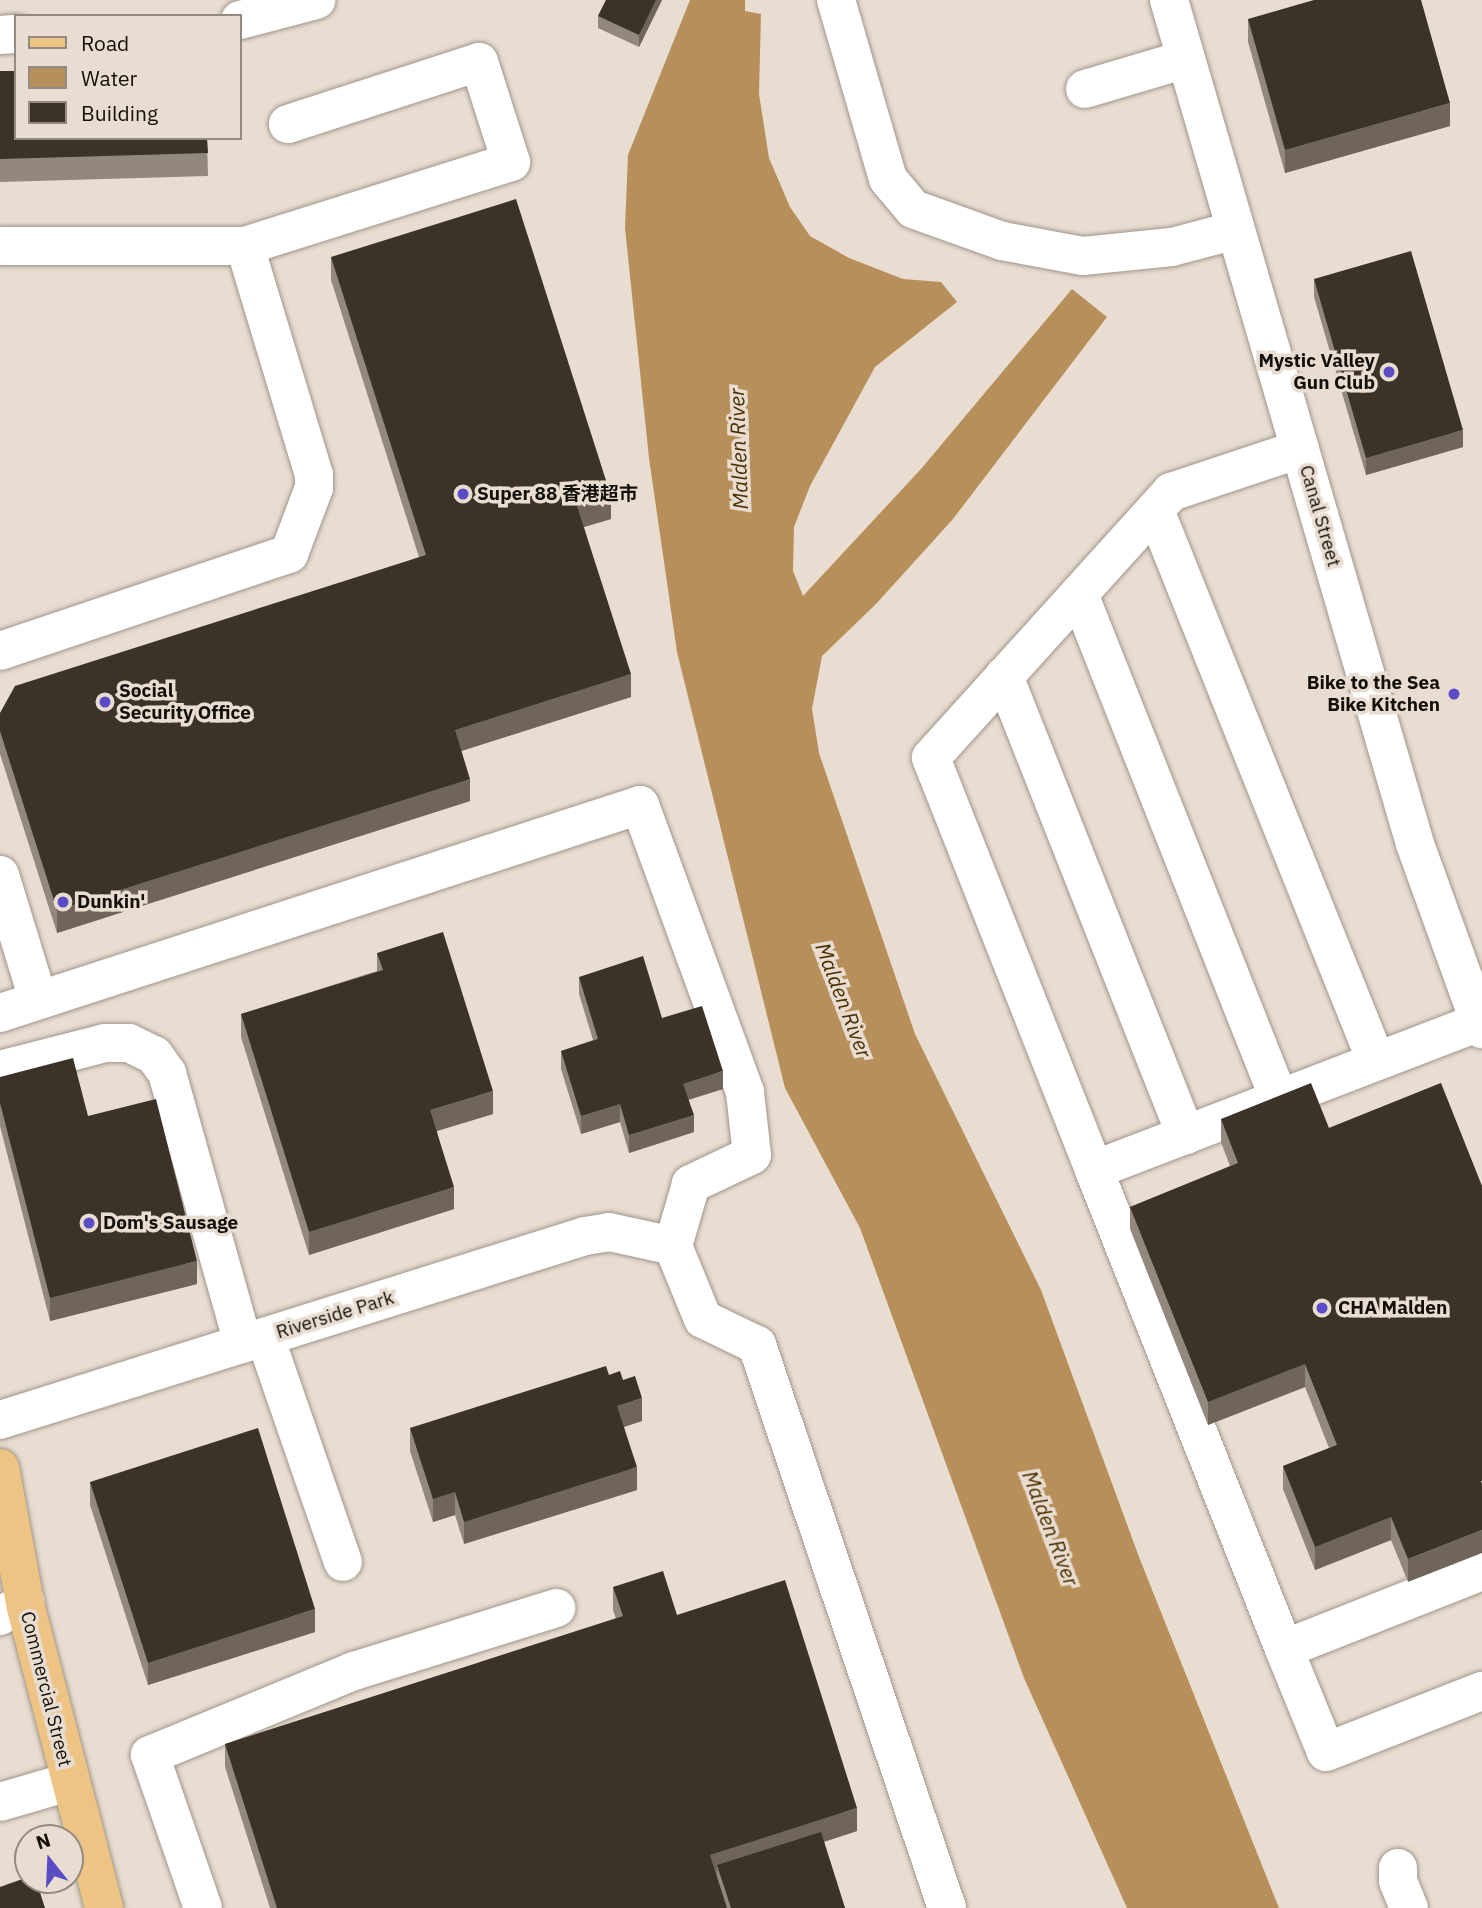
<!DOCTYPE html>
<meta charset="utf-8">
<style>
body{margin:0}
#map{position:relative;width:1482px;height:1908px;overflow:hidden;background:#e8ddd0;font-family:"IBM Plex Sans","Noto Sans SC",sans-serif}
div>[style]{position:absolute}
.water>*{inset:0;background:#b78f5a}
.roads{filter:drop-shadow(0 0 2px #a0968a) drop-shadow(0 0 2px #a0968a)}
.minor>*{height:38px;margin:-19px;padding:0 19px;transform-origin:19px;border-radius:19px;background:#fff}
.major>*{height:38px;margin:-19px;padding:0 19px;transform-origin:19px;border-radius:19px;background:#eec484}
.wall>*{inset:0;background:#92887c}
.shaded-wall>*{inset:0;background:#6f655a}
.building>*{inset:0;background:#3b3228}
.dots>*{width:19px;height:19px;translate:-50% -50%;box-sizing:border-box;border:4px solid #e8ddd0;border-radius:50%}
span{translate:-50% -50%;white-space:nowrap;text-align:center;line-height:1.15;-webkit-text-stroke:7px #e8ddd0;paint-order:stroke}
.poi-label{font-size:19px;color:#130f0b;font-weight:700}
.right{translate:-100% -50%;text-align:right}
.left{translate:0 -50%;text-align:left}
.street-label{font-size:19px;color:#130f0b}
.water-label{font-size:21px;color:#492e00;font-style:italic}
.legend{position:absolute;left:14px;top:14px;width:228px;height:126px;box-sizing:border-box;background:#e8ddd0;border:2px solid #938b81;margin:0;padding:9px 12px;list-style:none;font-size:21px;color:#130f0b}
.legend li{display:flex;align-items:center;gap:14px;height:35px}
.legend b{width:35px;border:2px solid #938b81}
.north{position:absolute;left:14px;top:1824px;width:70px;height:70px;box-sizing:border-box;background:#e8ddd0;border:2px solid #938b81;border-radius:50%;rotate:342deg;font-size:19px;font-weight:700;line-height:28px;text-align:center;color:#130f0b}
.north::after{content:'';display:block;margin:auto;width:24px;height:32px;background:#5a4cc4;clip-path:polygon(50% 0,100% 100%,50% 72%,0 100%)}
</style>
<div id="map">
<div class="water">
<i style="clip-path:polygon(690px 0,745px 0,745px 11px,761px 14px,759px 94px,769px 158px,790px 207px,810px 236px,849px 258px,903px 279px,941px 282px,957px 302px,875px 367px,810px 486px,794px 527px,793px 571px,803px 596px,921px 469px,1072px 289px,1107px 317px,953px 519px,876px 604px,822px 656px,812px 709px,819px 753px,915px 1034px,1041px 1290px,1139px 1557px,1279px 1908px,1127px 1908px,1024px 1678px,860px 1228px,785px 1088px,677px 652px,649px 458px,625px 228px,628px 155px)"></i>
</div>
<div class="roads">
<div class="minor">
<i style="left:836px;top:0;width:186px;rotate:73.8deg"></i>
<i style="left:888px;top:179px;width:39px;rotate:50deg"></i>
<i style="left:913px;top:209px;width:95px;rotate:19.8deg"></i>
<i style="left:1002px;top:241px;width:82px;rotate:10.5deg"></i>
<i style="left:1083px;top:256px;width:89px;rotate:-5.8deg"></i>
<i style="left:1172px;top:247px;width:66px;rotate:-14.9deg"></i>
<i style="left:1169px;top:0;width:879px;rotate:73.75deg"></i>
<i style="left:1415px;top:844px;width:197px;rotate:70.1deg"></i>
<i style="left:240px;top:20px;width:79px;rotate:-14.7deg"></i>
<i style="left:0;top:35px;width:16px;rotate:-4deg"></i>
<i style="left:1085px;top:89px;width:105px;rotate:-16.5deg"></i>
<i style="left:0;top:246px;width:245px"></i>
<i style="left:1300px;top:449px;width:136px;rotate:161.6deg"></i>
<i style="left:1171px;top:492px;width:358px;rotate:132.1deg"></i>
<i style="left:931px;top:758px;width:443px;rotate:68.4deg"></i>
<i style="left:1094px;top:1170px;width:412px;rotate:-21deg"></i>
<i style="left:1155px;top:510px;width:594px;rotate:68.14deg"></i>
<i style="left:1079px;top:594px;width:543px;rotate:68.39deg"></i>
<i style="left:0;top:651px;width:305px;rotate:-18.6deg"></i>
<i style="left:289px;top:554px;width:71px;rotate:-69.3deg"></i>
<i style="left:314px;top:488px;width:13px;rotate:-90deg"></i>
<i style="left:314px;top:475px;width:239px;rotate:-106.8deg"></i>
<i style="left:245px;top:246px;width:279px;rotate:-17.5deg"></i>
<i style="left:511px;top:162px;width:105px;rotate:-107.7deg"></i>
<i style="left:479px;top:62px;width:201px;rotate:162deg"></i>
<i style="left:1004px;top:676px;width:494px;rotate:68.4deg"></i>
<i style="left:0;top:875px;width:130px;rotate:73deg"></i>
<i style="left:0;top:1013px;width:673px;rotate:-18deg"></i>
<i style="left:640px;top:805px;width:306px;rotate:69.9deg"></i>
<i style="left:745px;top:1092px;width:63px;rotate:83.7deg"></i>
<i style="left:752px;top:1155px;width:68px;rotate:154.6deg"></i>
<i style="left:691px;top:1184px;width:65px;rotate:106.2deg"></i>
<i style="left:673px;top:1246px;width:79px;rotate:67.7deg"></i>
<i style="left:703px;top:1319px;width:60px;rotate:25.7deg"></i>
<i style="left:757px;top:1345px;width:594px;rotate:71.35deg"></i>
<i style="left:0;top:1070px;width:108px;rotate:-14.4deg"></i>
<i style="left:105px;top:1043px;width:24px"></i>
<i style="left:129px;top:1043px;width:28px;rotate:26deg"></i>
<i style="left:154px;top:1055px;width:22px;rotate:54deg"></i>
<i style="left:167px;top:1073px;width:281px;rotate:74.3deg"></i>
<i style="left:1094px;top:1170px;width:515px;rotate:68.36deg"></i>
<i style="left:1284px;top:1649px;width:213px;rotate:-21.5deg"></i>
<i style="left:265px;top:1337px;width:238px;rotate:70.9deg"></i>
<i style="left:0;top:1420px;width:613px;rotate:-17.46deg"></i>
<i style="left:585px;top:1236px;width:24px;rotate:-9deg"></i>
<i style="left:609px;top:1232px;width:66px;rotate:12.3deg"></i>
<i style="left:0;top:1616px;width:29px;rotate:-29deg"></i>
<i style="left:1284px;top:1649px;width:111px;rotate:67.8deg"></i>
<i style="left:1326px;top:1752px;width:168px;rotate:-21.4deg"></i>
<i style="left:0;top:1802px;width:72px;rotate:-16.2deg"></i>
<i style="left:1398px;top:1868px;width:13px;rotate:90deg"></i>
<i style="left:1398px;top:1881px;width:29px;rotate:68deg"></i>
<i style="left:203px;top:1908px;width:162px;rotate:-109.1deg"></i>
<i style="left:150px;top:1755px;width:221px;rotate:-22.4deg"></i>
<i style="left:354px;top:1671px;width:212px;rotate:-17.3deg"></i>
</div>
<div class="major">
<i style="left:0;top:1468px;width:142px;rotate:79.5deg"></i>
<i style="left:26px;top:1608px;width:310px;rotate:75.4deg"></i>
</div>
</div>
<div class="wall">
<i style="clip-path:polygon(606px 0,662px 0,639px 47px,598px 28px,598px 16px)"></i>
<i style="clip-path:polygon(1248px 19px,1450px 126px,1285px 173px,1248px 42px)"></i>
<i style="clip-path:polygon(0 71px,207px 138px,208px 176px,0 182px)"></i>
<i style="clip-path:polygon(331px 257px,611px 519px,584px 527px,631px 697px,461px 751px,470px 801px,57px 933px,0 754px,0 713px,419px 557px,331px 280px)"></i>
<i style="clip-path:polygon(1314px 279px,1463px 447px,1366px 475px,1314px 297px)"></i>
<i style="clip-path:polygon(377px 953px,493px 1114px,437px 1131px,454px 1209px,309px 1255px,241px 1037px,241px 1014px,377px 971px)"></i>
<i style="clip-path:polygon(579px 977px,662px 1018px,723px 1089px,689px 1100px,694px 1132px,629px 1153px,620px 1122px,581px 1134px,561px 1069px,561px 1051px,593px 1040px,579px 994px)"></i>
<i style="clip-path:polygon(0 1077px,88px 1116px,197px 1284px,50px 1321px,0 1126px)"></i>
<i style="clip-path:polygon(1441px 1083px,1408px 1582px,1391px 1540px,1315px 1570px,1283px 1489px,1283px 1466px,1329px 1448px,1305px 1387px,1208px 1425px,1130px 1229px,1130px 1207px,1230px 1166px,1221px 1142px,1221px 1119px,1329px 1128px)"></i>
<i style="clip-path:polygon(609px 1375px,623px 1380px,642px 1421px,624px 1427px,637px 1490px,464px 1544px,455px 1515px,433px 1522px,410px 1451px,410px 1428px)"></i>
<i style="clip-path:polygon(90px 1482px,315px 1632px,148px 1685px,90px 1505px)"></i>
<i style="clip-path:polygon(613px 1587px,677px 1615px,857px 1831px,824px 1842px,845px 1908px,270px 1908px,225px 1767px,225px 1744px,616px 1619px,613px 1610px)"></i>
</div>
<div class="shaded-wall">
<i style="clip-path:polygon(656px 0,662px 0,639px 47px,639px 35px)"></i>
<i style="clip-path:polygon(1450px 103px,1450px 126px,1285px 173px,1285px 150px)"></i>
<i style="clip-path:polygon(1463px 430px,1463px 447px,1366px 475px,1366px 458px)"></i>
<i style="clip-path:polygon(611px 496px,611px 519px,577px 529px,577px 506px)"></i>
<i style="clip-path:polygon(631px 674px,631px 697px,455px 753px,455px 730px)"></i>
<i style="clip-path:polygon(470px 779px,470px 801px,57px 933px,57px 910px)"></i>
<i style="clip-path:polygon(723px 1071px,723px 1089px,683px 1101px,683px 1084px)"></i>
<i style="clip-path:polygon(493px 1091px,493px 1114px,430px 1133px,430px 1110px)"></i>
<i style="clip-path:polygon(620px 1104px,620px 1122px,581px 1134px,581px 1116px)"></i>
<i style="clip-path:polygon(694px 1115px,694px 1132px,629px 1153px,629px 1135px)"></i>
<i style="clip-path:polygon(454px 1187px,454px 1209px,309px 1255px,309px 1232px)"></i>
<i style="clip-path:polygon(197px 1261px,197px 1284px,50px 1321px,50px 1298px)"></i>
<i style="clip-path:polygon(1305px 1364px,1305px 1387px,1208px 1425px,1208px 1402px)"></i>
<i style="clip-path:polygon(642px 1398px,642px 1421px,617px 1429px,617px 1406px)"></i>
<i style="clip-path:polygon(637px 1467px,637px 1490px,464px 1544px,464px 1522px)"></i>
<i style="clip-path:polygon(455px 1492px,455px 1515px,433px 1522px,433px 1499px)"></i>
<i style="clip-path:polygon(1391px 1517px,1391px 1540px,1315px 1570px,1315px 1547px)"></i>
<i style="clip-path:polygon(1482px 1530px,1482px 1553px,1408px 1582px,1408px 1559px)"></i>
<i style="clip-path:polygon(315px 1609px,315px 1632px,148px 1685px,148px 1663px)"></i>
<i style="clip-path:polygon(857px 1808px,857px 1831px,720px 1875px,717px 1865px,717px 1876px,710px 1855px)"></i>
</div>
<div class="building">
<i style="clip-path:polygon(606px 0,656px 0,639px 35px,598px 16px)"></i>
<i style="clip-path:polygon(1314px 0,1421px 0,1450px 103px,1285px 150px,1248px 19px)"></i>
<i style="clip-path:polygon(0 71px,16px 71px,16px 138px,207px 138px,208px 153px,0 159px)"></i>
<i style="clip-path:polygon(516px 199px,611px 496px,577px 506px,631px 674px,455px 730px,470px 779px,57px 910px,0 731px,0 713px,15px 686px,426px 555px,331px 257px)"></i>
<i style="clip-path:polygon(1411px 251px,1463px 430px,1366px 458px,1314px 279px)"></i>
<i style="clip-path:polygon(443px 932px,493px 1091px,430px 1110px,454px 1187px,309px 1232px,241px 1014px,383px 970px,377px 953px)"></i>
<i style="clip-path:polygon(643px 956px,662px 1018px,702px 1006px,723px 1071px,683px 1084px,694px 1115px,629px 1135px,620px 1104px,581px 1116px,561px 1051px,598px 1039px,579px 977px)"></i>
<i style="clip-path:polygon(73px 1058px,88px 1116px,156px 1099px,197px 1261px,50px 1298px,0 1103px,0 1077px)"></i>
<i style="clip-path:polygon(1311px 1083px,1329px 1128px,1441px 1083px,1482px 1186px,1482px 1481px,1481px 1481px,1482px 1484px,1482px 1530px,1408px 1559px,1391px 1517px,1315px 1547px,1283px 1466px,1337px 1445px,1305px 1364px,1208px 1402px,1130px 1207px,1238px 1163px,1221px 1119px)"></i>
<i style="clip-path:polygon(606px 1366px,609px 1375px,620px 1371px,623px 1380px,635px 1376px,642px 1398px,617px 1406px,637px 1467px,464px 1522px,455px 1492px,433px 1499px,410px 1428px)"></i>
<i style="clip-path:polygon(258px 1428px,315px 1609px,148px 1663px,90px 1482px)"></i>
<i style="clip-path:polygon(663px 1571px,677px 1615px,785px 1580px,857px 1808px,710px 1855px,727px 1908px,277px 1908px,225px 1744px,623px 1616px,613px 1587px)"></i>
<i style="clip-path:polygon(821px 1832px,845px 1908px,731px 1908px,717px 1865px)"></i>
<i style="clip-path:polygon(28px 1877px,28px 1880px,36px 1880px,45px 1908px,0 1908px,0 1887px)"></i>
</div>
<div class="dots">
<i style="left:1389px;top:372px;background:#5a4cc4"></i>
<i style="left:463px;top:494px;background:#5a4cc4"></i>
<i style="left:1454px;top:694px;background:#5a4cc4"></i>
<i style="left:105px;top:702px;background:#5a4cc4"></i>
<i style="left:63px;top:902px;background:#5a4cc4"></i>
<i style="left:89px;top:1223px;background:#5a4cc4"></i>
<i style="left:1322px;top:1308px;background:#5a4cc4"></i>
</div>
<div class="poi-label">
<span class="right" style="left:1375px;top:372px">Mystic Valley<br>Gun Club</span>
<span class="left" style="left:477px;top:494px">Super 88 香港超市</span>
<span class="right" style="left:1440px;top:694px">Bike to the Sea<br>Bike Kitchen</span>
<span class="left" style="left:119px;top:702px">Social<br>Security Office</span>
<span class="left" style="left:77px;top:902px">Dunkin'</span>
<span class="left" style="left:103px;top:1223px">Dom's Sausage</span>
<span class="left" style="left:1338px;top:1308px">CHA Malden</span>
</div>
<div class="street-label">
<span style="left:1320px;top:516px;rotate:74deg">Canal Street</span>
<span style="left:335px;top:1315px;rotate:-17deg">Riverside Park</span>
<span style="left:46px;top:1689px;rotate:76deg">Commercial Street</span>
</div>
<div class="water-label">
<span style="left:738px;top:449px;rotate:-92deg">Malden River</span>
<span style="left:844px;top:1000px;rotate:69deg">Malden River</span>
<span style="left:1051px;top:1528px;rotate:69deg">Malden River</span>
</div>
<ul class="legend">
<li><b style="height:9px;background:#eec484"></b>Road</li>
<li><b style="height:19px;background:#b78f5a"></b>Water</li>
<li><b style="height:19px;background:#3b3228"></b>Building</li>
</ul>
<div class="north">N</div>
</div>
